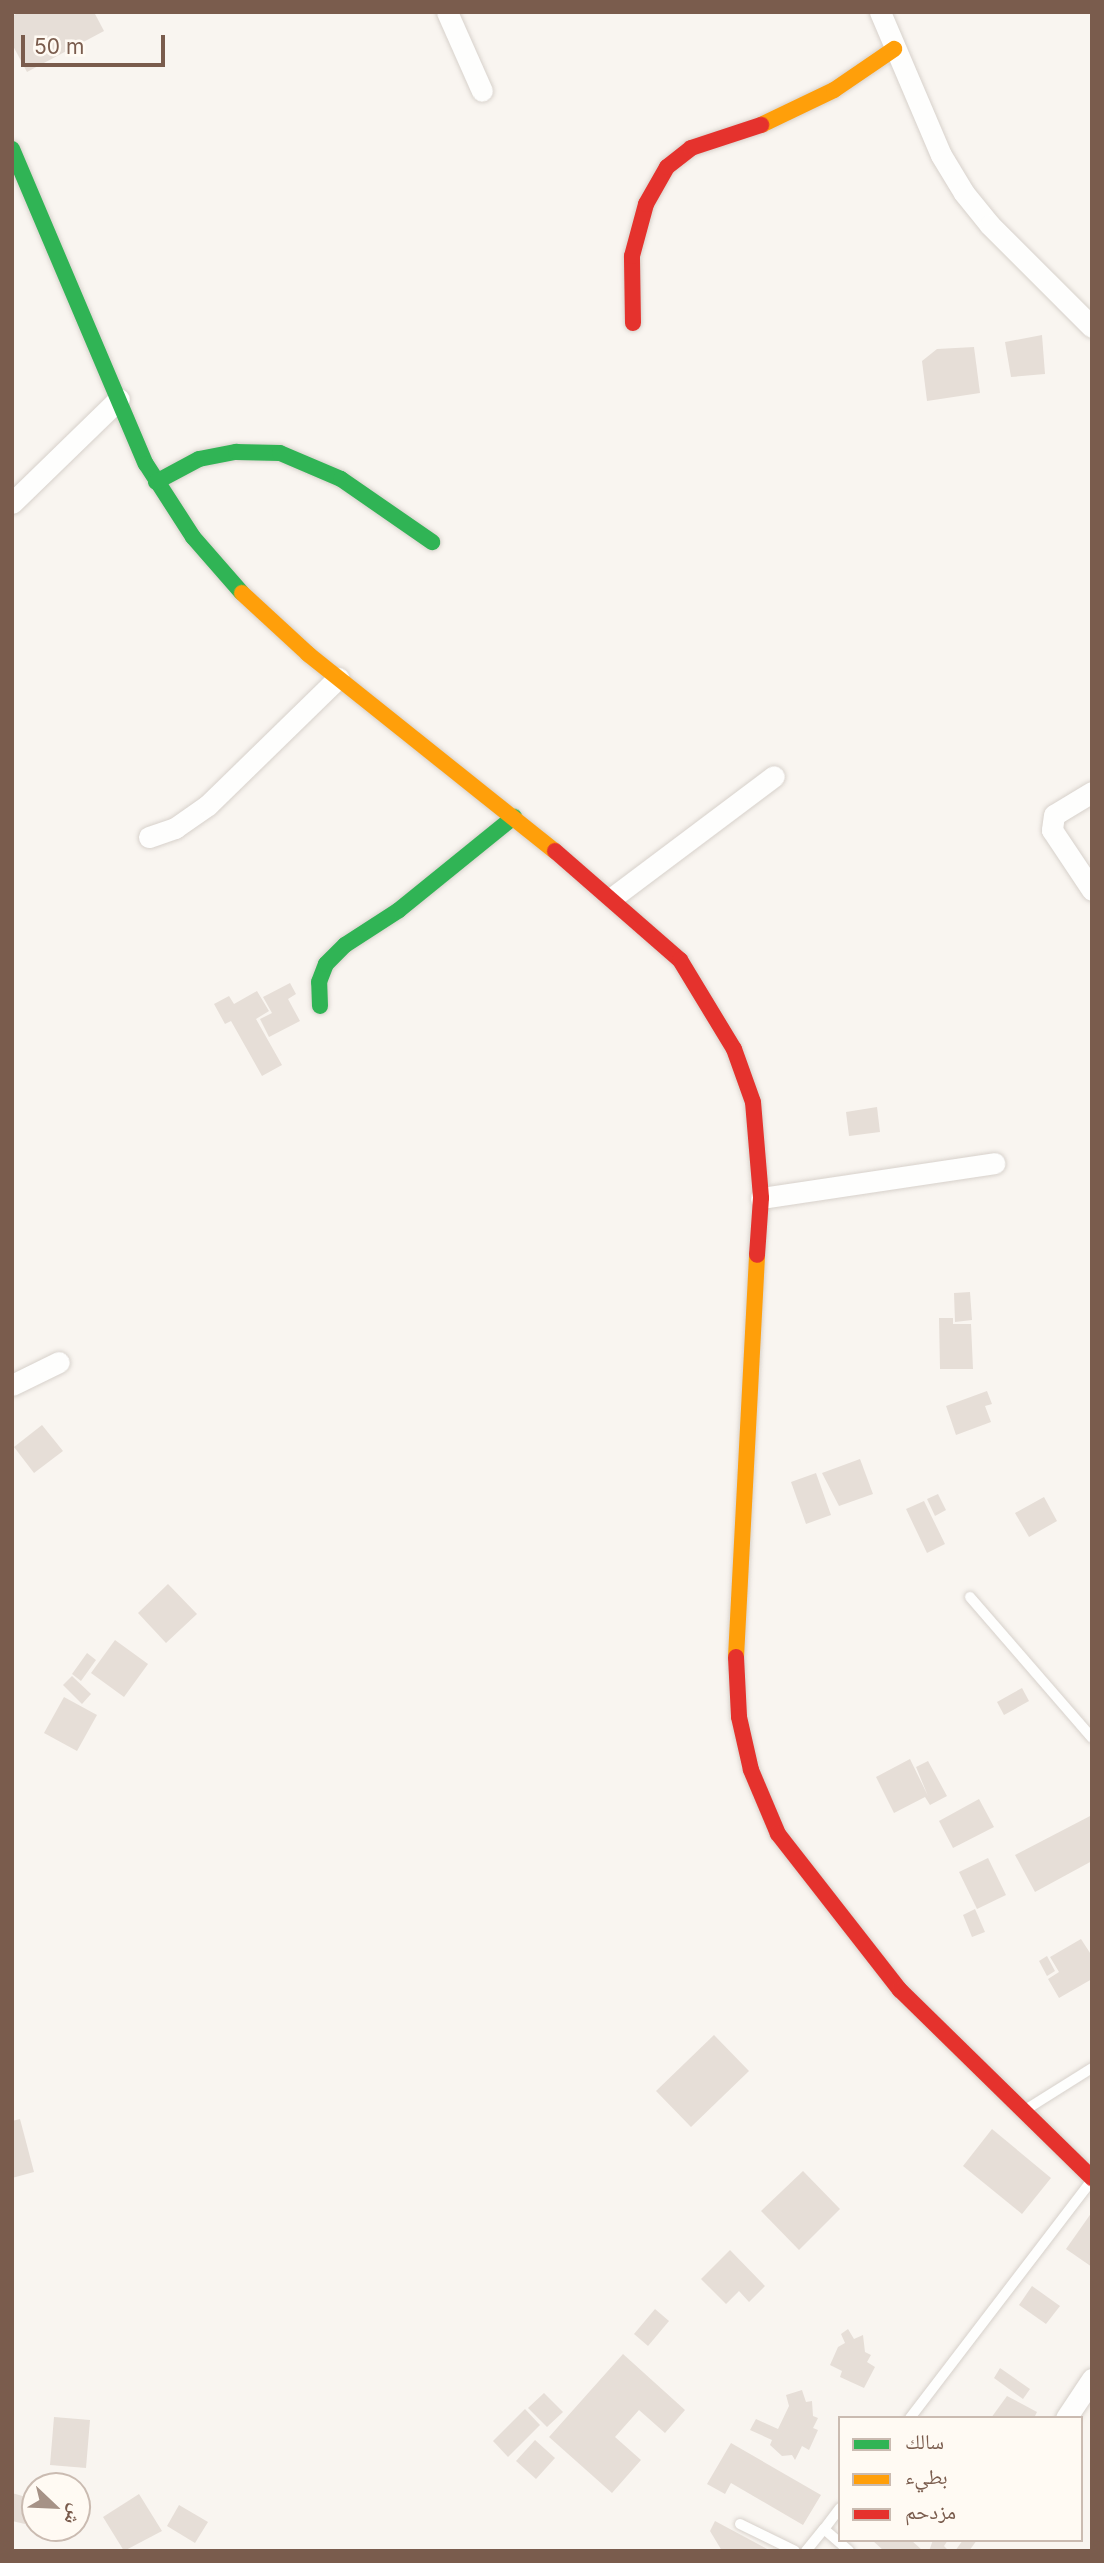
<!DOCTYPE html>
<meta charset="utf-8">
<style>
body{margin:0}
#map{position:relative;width:1104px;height:2563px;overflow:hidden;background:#f9f5f0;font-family:Inter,"Noto Naskh Arabic",sans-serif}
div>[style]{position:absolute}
.building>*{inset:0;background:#e6ded7}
.roads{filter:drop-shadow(0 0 2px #d7d1cb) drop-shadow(0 0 2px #d7d1cb)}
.lane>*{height:10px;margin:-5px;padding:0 5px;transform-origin:5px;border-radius:5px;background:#fefefd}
.street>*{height:21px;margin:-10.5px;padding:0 10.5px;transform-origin:10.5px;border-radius:10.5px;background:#fefefd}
.fast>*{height:16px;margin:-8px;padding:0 8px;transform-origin:8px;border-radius:8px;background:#30b455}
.slow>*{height:16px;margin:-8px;padding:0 8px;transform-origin:8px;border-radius:8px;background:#ff9f0a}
.jam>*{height:16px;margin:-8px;padding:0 8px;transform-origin:8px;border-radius:8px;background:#e5322d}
span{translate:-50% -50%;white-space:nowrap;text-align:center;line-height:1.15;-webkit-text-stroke:5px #fffaf3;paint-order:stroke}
.frame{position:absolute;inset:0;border:14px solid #7a5c4d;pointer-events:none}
.legend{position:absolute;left:838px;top:2416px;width:245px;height:126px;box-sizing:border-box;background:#fffaf3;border:2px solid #cabbb1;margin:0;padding:9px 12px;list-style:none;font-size:21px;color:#7a5c4d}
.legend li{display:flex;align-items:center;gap:14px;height:35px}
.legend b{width:35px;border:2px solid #cabbb1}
.north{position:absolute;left:21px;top:2472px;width:70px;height:70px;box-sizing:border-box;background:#fffaf3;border:2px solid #cabbb1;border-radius:50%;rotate:113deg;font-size:19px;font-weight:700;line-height:28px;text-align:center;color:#7a5c4d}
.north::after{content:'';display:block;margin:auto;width:24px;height:32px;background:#a69286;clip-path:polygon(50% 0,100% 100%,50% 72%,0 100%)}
.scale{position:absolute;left:21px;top:35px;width:144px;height:32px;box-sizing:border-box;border:4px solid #7a5c4d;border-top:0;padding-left:9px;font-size:21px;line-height:24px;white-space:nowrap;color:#7a5c4d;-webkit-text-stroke:5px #fffaf3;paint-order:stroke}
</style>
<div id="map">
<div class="building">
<i style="clip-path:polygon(20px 12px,94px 12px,104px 31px,27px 72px,12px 44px,12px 16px)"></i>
<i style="clip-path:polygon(1042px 335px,1045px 374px,1011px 377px,1005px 342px)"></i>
<i style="clip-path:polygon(974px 347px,980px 393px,927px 401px,922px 361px,937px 349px)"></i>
<i style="clip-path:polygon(290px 983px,296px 994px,288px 999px,300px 1021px,269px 1037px,260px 1019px,272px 1013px,263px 997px)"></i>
<i style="clip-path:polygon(257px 991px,269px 1011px,256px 1019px,282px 1065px,262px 1076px,231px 1021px,225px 1024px,214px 1004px,229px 996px,234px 1004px)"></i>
<i style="clip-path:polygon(877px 1107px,880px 1132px,849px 1136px,846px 1112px)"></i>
<i style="clip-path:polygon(970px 1292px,972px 1320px,955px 1322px,954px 1293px)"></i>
<i style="clip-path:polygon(939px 1318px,953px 1318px,953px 1324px,971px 1324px,973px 1369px,940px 1369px)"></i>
<i style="clip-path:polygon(987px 1391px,992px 1404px,985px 1406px,991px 1422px,956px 1435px,946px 1406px)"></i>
<i style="clip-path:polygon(42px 1425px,63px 1451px,34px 1473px,14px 1447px)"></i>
<i style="clip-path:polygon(860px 1459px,873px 1494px,839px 1506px,822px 1473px)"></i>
<i style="clip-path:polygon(816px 1473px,831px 1515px,806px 1524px,791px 1482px)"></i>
<i style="clip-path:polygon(938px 1494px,946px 1510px,935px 1516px,927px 1499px)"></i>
<i style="clip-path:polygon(1044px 1497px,1057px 1521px,1029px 1537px,1015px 1513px)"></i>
<i style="clip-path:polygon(924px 1501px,945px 1544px,927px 1553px,906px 1509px)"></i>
<i style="clip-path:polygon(168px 1584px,197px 1614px,166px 1643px,138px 1613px)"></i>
<i style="clip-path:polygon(115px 1640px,148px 1664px,124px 1697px,91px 1673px)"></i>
<i style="clip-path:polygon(87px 1653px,96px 1660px,81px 1681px,72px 1674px)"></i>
<i style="clip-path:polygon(72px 1676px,91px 1694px,82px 1704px,63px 1685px)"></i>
<i style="clip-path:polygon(1022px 1688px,1029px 1701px,1004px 1715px,997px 1702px)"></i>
<i style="clip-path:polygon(64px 1697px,97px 1715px,77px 1751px,44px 1733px)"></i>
<i style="clip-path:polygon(910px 1759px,928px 1796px,916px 1767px,928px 1761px,947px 1796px,930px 1805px,925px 1797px,894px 1813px,876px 1777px)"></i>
<i style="clip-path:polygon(979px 1799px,994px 1827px,953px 1848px,939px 1821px)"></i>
<i style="clip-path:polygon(1092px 1815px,1092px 1861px,1035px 1892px,1015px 1855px)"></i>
<i style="clip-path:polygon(988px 1858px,1006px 1895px,977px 1909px,959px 1872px)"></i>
<i style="clip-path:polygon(975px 1909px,985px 1932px,972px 1937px,963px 1915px)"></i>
<i style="clip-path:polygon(1081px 1939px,1092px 1956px,1092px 1979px,1059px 1998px,1048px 1979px,1059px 1972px,1050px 1957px)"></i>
<i style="clip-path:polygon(1047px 1956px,1055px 1971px,1047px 1976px,1039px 1961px)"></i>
<i style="clip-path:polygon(714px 2035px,749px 2071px,691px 2127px,656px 2091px)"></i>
<i style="clip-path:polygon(20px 2119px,34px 2172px,12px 2178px,12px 2121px)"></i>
<i style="clip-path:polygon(992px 2129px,1051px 2178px,1022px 2214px,963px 2166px)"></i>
<i style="clip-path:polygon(803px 2171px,840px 2209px,799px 2250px,761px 2211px)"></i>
<i style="clip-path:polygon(1092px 2212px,1092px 2267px,1066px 2249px)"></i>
<i style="clip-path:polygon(730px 2250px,765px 2286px,749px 2302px,739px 2291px,726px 2304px,701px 2279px)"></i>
<i style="clip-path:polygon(1032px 2286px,1060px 2306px,1046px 2324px,1019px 2305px)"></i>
<i style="clip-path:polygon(655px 2309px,669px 2321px,648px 2346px,634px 2334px)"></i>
<i style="clip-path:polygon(848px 2329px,854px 2339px,863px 2335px,865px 2352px,871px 2355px,867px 2362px,875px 2367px,864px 2388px,840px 2377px,842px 2371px,830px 2365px,838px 2347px,845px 2343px,841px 2334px)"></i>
<i style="clip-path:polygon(623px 2354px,685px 2410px,665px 2433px,639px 2410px,615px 2437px,641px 2460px,612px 2493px,549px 2437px)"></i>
<i style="clip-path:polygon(1000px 2368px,1030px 2389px,1023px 2399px,994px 2378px)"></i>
<i style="clip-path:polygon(802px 2390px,806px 2402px,812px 2401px,813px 2416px,818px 2418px,813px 2428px,818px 2430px,809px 2450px,802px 2446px,795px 2460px,792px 2455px,782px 2456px,770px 2445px,772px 2440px,750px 2430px,756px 2419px,778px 2429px,789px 2406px,786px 2395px)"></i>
<i style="clip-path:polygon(544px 2393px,563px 2412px,547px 2427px,528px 2408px)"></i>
<i style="clip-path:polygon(1007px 2396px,1037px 2412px,1034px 2418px,991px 2418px)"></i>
<i style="clip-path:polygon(525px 2409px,540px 2425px,508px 2457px,493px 2441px)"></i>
<i style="clip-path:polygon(54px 2417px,90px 2420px,86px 2468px,50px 2465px)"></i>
<i style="clip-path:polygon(535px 2440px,555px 2458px,536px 2479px,516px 2461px)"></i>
<i style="clip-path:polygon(731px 2443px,821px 2495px,803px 2525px,731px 2483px,725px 2494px,707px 2484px)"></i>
<i style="clip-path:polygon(12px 2493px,33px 2499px,25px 2524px,12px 2521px)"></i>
<i style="clip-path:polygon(139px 2494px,162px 2531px,124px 2551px,103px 2517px)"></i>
<i style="clip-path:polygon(179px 2505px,208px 2522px,195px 2543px,167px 2526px)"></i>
<i style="clip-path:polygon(715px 2521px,771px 2551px,722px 2551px,710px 2531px)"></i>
<i style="clip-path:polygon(872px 2540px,911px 2540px,923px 2551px,884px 2551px)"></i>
<i style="clip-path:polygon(933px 2540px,948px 2540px,944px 2546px,949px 2551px,929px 2551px)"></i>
<i style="clip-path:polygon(963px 2540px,977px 2540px,969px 2551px,955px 2551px)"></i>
</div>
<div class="roads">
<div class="lane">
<i style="left:970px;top:1597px;width:186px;rotate:49.1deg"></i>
<i style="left:1025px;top:2110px;width:79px;rotate:-32.1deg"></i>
<i style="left:910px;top:2418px;width:300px;rotate:-52.6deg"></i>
<i style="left:840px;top:2508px;width:26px;rotate:127deg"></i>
<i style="left:824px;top:2529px;width:33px;rotate:41deg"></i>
<i style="left:740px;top:2524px;width:61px;rotate:26.1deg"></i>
<i style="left:806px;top:2551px;width:28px;rotate:-51deg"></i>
</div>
<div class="street">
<i style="left:447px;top:12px;width:86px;rotate:66.1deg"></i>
<i style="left:880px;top:12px;width:155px;rotate:66.9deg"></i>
<i style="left:941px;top:155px;width:44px;rotate:58.8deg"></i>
<i style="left:964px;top:193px;width:41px;rotate:50.9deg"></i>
<i style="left:990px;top:225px;width:144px;rotate:45deg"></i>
<i style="left:12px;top:503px;width:149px;rotate:-44.2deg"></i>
<i style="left:1092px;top:792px;width:44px;rotate:148.8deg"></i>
<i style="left:1054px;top:815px;width:15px;rotate:98deg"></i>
<i style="left:1052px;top:830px;width:72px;rotate:56.3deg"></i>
<i style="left:149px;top:837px;width:28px;rotate:-19deg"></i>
<i style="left:175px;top:828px;width:40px;rotate:-34.9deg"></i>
<i style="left:208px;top:805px;width:182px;rotate:-44.3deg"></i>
<i style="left:613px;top:897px;width:201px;rotate:-36.9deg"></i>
<i style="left:761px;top:1198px;width:236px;rotate:-8.5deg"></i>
<i style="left:12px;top:1385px;width:52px;rotate:-26.1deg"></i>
<i style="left:1066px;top:2418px;width:47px;rotate:-56.3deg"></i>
</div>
<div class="fast">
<i style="left:12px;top:149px;width:342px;rotate:67deg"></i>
<i style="left:146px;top:464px;width:87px;rotate:57.2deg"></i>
<i style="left:193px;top:537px;width:74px;rotate:48.8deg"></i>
<i style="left:156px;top:482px;width:49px;rotate:-28.1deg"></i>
<i style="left:199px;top:459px;width:38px;rotate:-11deg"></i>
<i style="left:236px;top:452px;width:44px;rotate:1.3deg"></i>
<i style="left:280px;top:453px;width:66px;rotate:23.1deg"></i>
<i style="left:341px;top:479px;width:111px;rotate:34.7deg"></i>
<i style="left:320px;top:1006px;width:24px;rotate:-92deg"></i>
<i style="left:319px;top:982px;width:19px;rotate:-69deg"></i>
<i style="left:326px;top:964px;width:27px;rotate:-45deg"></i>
<i style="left:345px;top:945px;width:64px;rotate:-32.9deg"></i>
<i style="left:399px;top:910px;width:148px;rotate:-39deg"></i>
</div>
<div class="slow">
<i style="left:761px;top:125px;width:81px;rotate:-25.6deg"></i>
<i style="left:834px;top:90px;width:73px;rotate:-34.3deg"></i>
<i style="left:242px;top:593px;width:90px;rotate:42.7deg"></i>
<i style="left:308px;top:654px;width:316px;rotate:38.6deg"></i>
<i style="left:736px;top:1657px;width:403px;rotate:-87deg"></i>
</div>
<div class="jam">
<i style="left:633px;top:323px;width:67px;rotate:-90.9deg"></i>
<i style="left:632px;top:256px;width:54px;rotate:-74.9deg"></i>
<i style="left:646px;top:204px;width:43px;rotate:-60.4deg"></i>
<i style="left:667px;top:167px;width:31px;rotate:-38deg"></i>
<i style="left:691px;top:148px;width:74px;rotate:-18.2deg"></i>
<i style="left:555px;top:851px;width:166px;rotate:41.1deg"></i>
<i style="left:680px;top:960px;width:104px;rotate:58.8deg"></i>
<i style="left:734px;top:1049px;width:56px;rotate:70.3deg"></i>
<i style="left:753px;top:1102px;width:96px;rotate:85.2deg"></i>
<i style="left:761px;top:1198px;width:57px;rotate:94deg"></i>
<i style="left:736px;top:1657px;width:60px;rotate:87.1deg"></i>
<i style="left:739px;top:1717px;width:54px;rotate:77.2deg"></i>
<i style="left:751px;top:1770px;width:69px;rotate:67.1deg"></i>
<i style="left:778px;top:1834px;width:198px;rotate:52deg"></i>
<i style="left:900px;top:1990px;width:269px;rotate:44.4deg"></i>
</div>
</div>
<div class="frame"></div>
<ul class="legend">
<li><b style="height:9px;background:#30b455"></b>سالك</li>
<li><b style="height:9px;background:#ff9f0a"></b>بطيء</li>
<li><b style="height:9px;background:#e5322d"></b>مزدحم</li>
</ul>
<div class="north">ش</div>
<div class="scale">50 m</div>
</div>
